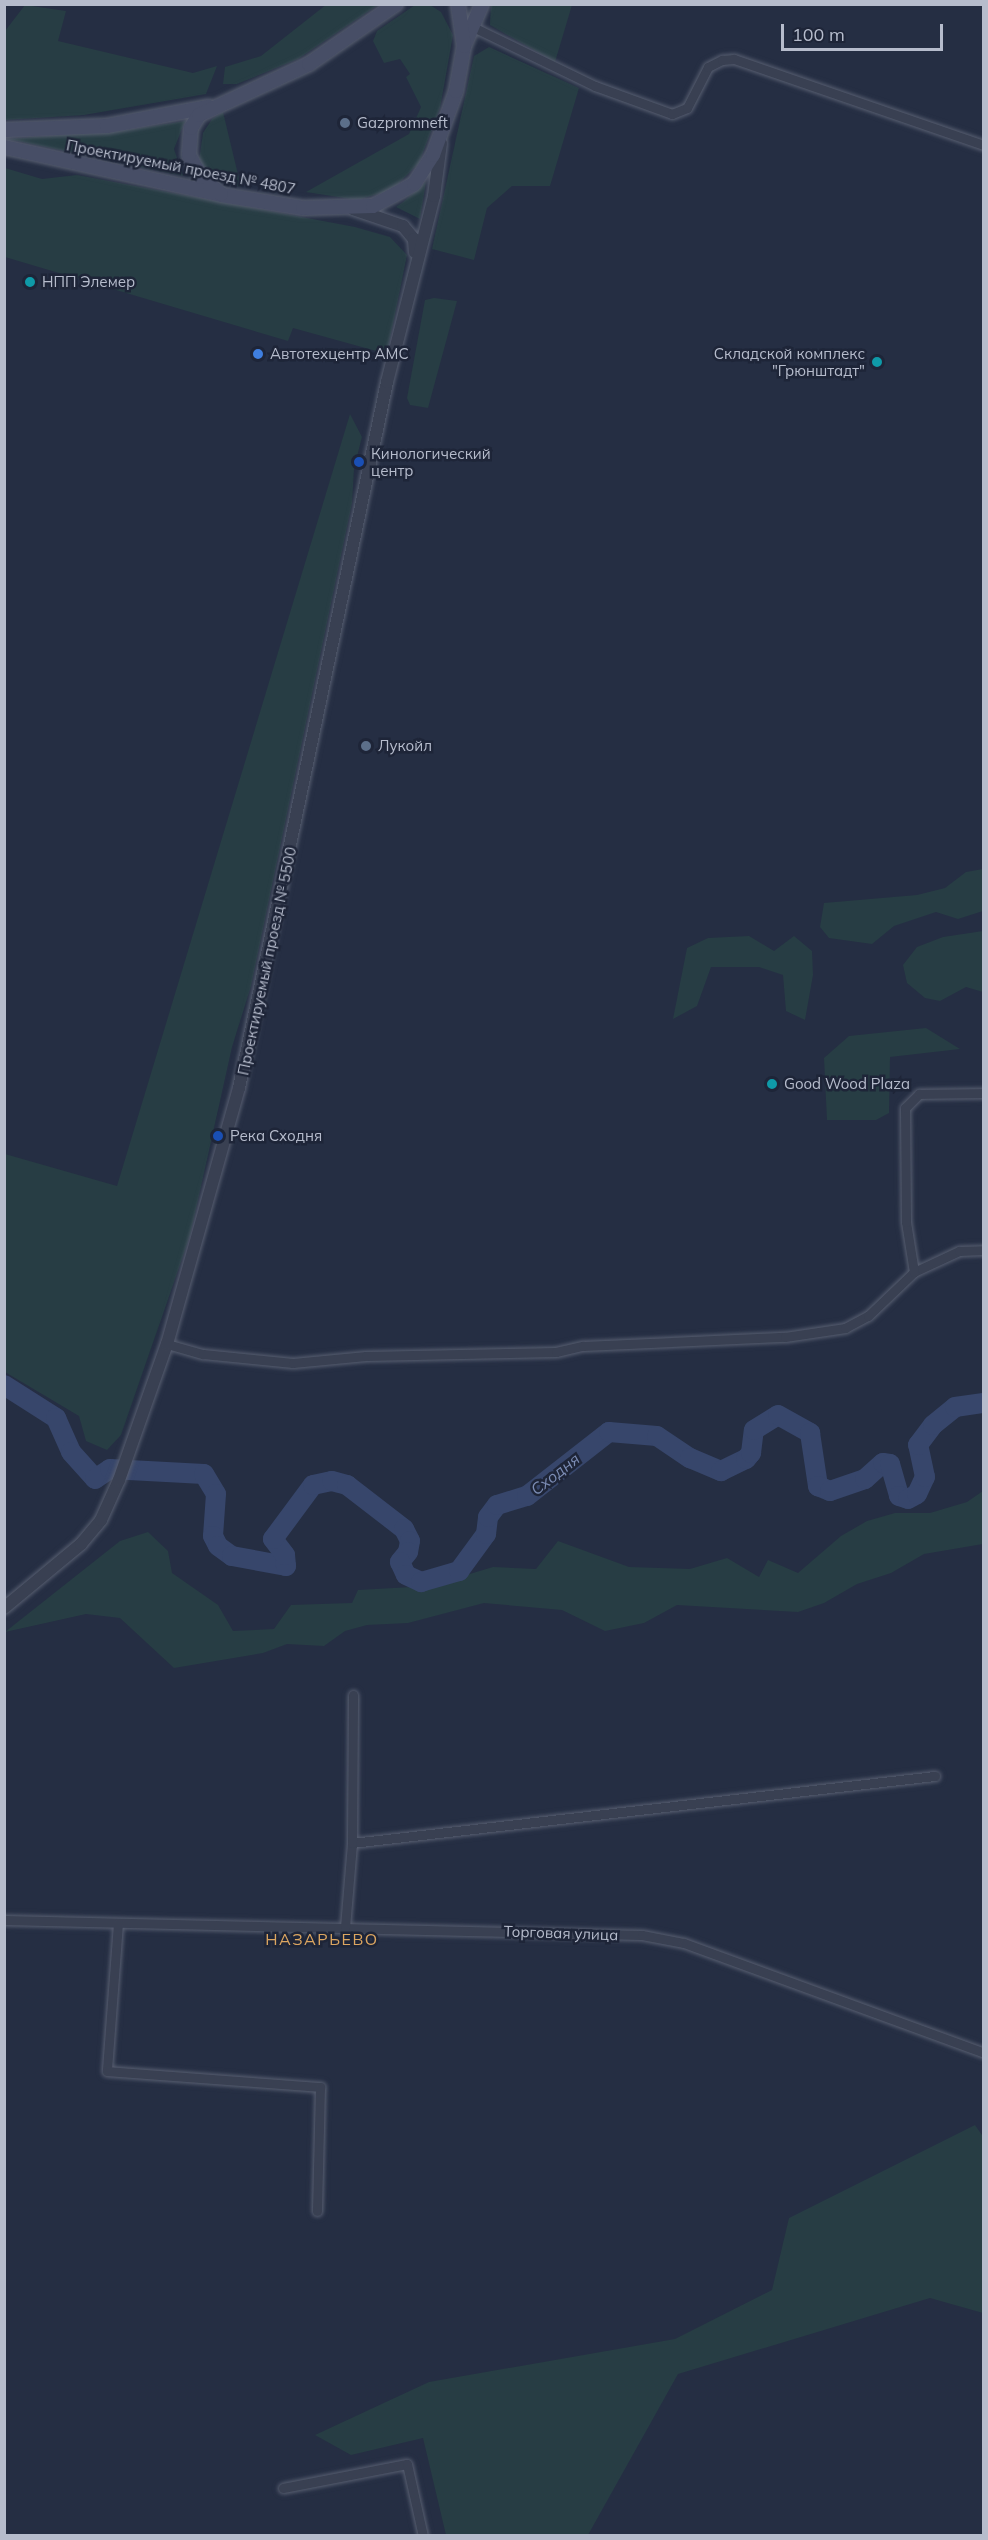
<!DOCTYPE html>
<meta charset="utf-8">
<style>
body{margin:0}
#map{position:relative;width:988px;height:2540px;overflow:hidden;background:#252e43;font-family:Mulish,sans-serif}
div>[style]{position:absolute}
.green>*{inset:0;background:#273d44}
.river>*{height:20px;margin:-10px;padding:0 10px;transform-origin:10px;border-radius:10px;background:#37466b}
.roads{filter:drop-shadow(0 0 2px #575e70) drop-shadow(0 0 2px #575e70)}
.minor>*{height:9px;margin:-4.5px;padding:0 4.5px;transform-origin:4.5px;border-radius:4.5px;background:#394052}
.tertiary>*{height:12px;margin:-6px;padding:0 6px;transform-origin:6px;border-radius:6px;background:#394052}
.secondary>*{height:14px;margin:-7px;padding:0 7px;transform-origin:7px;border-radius:7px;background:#474e66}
.dots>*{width:16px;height:16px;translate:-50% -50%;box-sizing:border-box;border:3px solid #1e2538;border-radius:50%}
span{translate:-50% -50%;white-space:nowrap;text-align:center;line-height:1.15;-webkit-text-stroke:5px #1e2538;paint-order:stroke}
.poi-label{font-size:15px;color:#b6bccc}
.left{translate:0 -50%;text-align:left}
.right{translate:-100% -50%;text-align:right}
.street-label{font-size:15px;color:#b6bccc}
.water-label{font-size:16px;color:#7c8db5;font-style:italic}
.neighbourhood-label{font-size:16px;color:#dca661;letter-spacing:1.5px}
.frame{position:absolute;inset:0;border:6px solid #b6bccc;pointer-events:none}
.scale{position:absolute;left:781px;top:24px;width:162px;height:27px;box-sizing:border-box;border:3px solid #b6bccc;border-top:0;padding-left:8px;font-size:18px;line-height:21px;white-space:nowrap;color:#b6bccc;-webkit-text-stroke:4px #1e2538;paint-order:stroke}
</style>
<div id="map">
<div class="green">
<i style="clip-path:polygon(327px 4px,378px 5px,298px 59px,237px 84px,223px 84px,225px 67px,261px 56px)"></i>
<i style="clip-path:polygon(25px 5px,66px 11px,58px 41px,193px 73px,217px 66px,206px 94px,84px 115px,5px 120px,5px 31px)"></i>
<i style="clip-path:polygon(415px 5px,430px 5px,441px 12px,453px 35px,440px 108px,419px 163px,392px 190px,357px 200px,306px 192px,409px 134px,421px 107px,406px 77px,410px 74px,400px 59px,384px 63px,373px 41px,377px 31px)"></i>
<i style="clip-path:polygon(491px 5px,572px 5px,555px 62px,490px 25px)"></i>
<i style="clip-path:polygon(489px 47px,579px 88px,550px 186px,512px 186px,487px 208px,474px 260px,432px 249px,474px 56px)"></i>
<i style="clip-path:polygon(223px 112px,241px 187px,218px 181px,199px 161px,203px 133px,212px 119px)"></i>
<i style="clip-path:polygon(185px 121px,174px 149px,183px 176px,8px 139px,127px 130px)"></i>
<i style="clip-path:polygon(5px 168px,42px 179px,77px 175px,355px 227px,390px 237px,407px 255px,387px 354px,293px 328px,288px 341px,5px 257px)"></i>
<i style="clip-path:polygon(426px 182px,420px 219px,396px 207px,403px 202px)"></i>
<i style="clip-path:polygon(434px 298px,457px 301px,428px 408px,410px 405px,407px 398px,425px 300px)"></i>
<i style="clip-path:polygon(350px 414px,362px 437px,354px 469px,352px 503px,251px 986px,232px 1047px,190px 1236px,121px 1435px,107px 1450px,86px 1441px,79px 1416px,5px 1372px,5px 1154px,117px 1186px)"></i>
<i style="clip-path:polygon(983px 869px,983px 911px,958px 919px,936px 912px,894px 926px,872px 944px,829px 938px,820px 927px,824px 903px,917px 895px,945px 888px,966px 872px)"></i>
<i style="clip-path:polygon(983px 931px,983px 992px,966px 987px,940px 1001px,925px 998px,907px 983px,903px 965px,917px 947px,943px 937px)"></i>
<i style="clip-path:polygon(749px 936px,774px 951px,794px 936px,812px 951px,813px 975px,805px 1020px,786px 1011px,783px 975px,759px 967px,711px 967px,697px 1006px,673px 1019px,687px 948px,708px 938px)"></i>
<i style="clip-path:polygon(926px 1028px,960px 1049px,890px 1057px,889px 1113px,876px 1120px,827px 1120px,824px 1058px,849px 1036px)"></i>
<i style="clip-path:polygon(983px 1491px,983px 1544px,924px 1554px,891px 1573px,857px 1584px,824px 1603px,798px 1612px,677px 1605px,644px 1623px,605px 1631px,562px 1610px,484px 1603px,408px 1623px,367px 1625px,345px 1631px,324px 1646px,287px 1644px,263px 1653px,174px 1668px,120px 1618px,86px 1614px,5px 1632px,120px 1541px,148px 1532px,168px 1551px,172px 1573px,218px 1605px,233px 1631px,274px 1629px,291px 1605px,352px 1603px,358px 1590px,430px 1586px,493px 1567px,536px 1569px,558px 1541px,629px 1567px,690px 1569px,727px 1558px,759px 1577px,768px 1560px,798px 1573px,841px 1536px,867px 1521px,895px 1513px,930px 1513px,967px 1502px)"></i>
<i style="clip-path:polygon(975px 2125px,984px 2138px,983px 2313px,930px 2298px,678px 2374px,588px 2535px,446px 2535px,423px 2438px,351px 2455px,315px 2435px,429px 2382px,675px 2339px,772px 2290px,789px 2218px)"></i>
</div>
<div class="river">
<i style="left:4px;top:1385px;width:62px;rotate:32.4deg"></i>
<i style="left:56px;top:1418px;width:37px;rotate:66deg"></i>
<i style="left:71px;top:1452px;width:36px;rotate:48deg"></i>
<i style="left:95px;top:1479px;width:18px;rotate:-34deg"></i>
<i style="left:110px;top:1469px;width:94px;rotate:3deg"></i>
<i style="left:204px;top:1474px;width:23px;rotate:59deg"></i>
<i style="left:216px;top:1494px;width:42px;rotate:94.1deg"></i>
<i style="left:213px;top:1536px;width:11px;rotate:63deg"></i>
<i style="left:218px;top:1546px;width:17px;rotate:36deg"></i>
<i style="left:232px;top:1556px;width:55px;rotate:10.5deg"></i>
<i style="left:286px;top:1566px;width:11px;rotate:-95deg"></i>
<i style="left:285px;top:1555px;width:20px;rotate:-127deg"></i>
<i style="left:273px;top:1539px;width:67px;rotate:-53.5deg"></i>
<i style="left:313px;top:1485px;width:19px;rotate:-12deg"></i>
<i style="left:332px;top:1481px;width:16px;rotate:15deg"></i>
<i style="left:347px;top:1485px;width:72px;rotate:37.7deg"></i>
<i style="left:404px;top:1529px;width:13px;rotate:63deg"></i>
<i style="left:410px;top:1541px;width:11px;rotate:100deg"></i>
<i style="left:408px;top:1552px;width:13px;rotate:129deg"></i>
<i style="left:400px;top:1562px;width:14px;rotate:65deg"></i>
<i style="left:406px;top:1575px;width:17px;rotate:25deg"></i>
<i style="left:421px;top:1582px;width:40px;rotate:-16deg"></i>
<i style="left:459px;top:1571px;width:46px;rotate:-53.9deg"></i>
<i style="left:486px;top:1534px;width:17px;rotate:-83deg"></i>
<i style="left:488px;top:1517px;width:15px;rotate:-53deg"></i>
<i style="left:497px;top:1505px;width:31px;rotate:-17deg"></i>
<i style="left:527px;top:1496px;width:104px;rotate:-38deg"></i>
<i style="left:609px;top:1432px;width:48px;rotate:4.8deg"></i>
<i style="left:657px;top:1436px;width:40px;rotate:34deg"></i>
<i style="left:690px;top:1458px;width:34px;rotate:23deg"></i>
<i style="left:721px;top:1471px;width:28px;rotate:-26deg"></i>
<i style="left:746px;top:1459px;width:8px;rotate:-50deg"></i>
<i style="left:751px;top:1453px;width:23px;rotate:-83deg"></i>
<i style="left:754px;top:1430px;width:28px;rotate:-32deg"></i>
<i style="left:778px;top:1415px;width:37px;rotate:29deg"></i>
<i style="left:810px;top:1433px;width:54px;rotate:81.4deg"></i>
<i style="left:818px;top:1486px;width:13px;rotate:23deg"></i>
<i style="left:830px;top:1491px;width:37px;rotate:-19deg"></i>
<i style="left:865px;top:1479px;width:24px;rotate:-42deg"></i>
<i style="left:883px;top:1463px;width:7px;rotate:8deg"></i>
<i style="left:890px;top:1464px;width:33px;rotate:74deg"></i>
<i style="left:899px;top:1496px;width:9px;rotate:18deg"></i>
<i style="left:908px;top:1499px;width:10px;rotate:-29deg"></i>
<i style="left:917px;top:1494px;width:19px;rotate:-65deg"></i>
<i style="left:925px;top:1477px;width:33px;rotate:-102deg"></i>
<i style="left:918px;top:1445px;width:25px;rotate:-53deg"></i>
<i style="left:933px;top:1425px;width:28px;rotate:-39deg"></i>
<i style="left:955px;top:1407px;width:29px;rotate:-8deg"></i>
</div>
<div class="roads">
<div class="minor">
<i style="left:473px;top:27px;width:136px;rotate:25.8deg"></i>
<i style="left:595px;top:86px;width:82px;rotate:20deg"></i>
<i style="left:672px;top:114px;width:16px;rotate:-22deg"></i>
<i style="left:687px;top:108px;width:46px;rotate:-62.9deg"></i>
<i style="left:708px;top:67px;width:16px;rotate:-27deg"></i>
<i style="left:722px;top:60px;width:12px;rotate:-5deg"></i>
<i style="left:734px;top:59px;width:264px;rotate:19deg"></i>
<i style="left:914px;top:1272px;width:50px;rotate:-25deg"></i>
<i style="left:959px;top:1251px;width:25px;rotate:-2deg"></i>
<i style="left:167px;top:1344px;width:37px;rotate:16deg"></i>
<i style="left:203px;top:1354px;width:90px;rotate:5.7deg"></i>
<i style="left:293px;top:1363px;width:73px;rotate:-5.5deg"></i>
<i style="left:366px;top:1356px;width:190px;rotate:-1.2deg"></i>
<i style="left:556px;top:1352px;width:28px;rotate:-13deg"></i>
<i style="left:583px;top:1346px;width:202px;rotate:-2.6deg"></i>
<i style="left:785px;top:1337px;width:61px;rotate:-8.5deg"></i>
<i style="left:845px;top:1328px;width:26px;rotate:-28deg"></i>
<i style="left:868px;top:1316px;width:64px;rotate:-43.7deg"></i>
<i style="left:914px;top:1272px;width:51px;rotate:-99.1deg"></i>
<i style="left:906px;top:1222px;width:114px;rotate:-90.5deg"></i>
<i style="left:905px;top:1108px;width:20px;rotate:-45deg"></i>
<i style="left:919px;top:1094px;width:65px;rotate:-0.9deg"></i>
<i style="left:352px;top:1843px;width:587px;rotate:-6.56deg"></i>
<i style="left:4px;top:1920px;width:638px;rotate:1.35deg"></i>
<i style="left:642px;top:1935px;width:43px;rotate:10.8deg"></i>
<i style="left:684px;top:1943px;width:320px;rotate:20.1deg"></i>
<i style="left:118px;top:1923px;width:148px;rotate:94.3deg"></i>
<i style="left:107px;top:2071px;width:214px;rotate:4.3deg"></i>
<i style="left:320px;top:2087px;width:124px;rotate:91.4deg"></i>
<i style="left:345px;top:1927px;width:84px;rotate:-85.2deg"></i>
<i style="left:352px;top:1843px;width:148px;rotate:-89.6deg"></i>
<i style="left:283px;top:2488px;width:126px;rotate:-11deg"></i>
<i style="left:407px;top:2464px;width:74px;rotate:77.5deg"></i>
</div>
<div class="tertiary">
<i style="left:353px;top:209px;width:53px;rotate:18.8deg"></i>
<i style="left:403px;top:226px;width:17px;rotate:50deg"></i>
<i style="left:414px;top:239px;width:13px;rotate:86deg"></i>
<i style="left:4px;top:1608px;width:100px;rotate:-39.7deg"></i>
<i style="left:81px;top:1544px;width:31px;rotate:-50deg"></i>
<i style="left:101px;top:1520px;width:44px;rotate:-65.8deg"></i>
<i style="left:119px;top:1480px;width:144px;rotate:-70.6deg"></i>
<i style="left:167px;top:1344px;width:266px;rotate:-74.3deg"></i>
<i style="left:239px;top:1088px;width:721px;rotate:-78.16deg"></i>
<i style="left:387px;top:382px;width:192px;rotate:-75.8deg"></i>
<i style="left:434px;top:196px;width:53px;rotate:-82.5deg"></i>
</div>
<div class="secondary">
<i style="left:465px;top:44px;width:43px;rotate:-67deg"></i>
<i style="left:4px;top:130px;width:103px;rotate:-2.2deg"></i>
<i style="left:107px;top:126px;width:103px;rotate:-10.7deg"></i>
<i style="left:4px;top:147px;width:223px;rotate:12.4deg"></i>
<i style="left:222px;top:195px;width:82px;rotate:9.1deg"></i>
<i style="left:303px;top:208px;width:70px;rotate:-1.6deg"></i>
<i style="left:373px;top:206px;width:47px;rotate:-28.2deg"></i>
<i style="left:414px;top:184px;width:35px;rotate:-57deg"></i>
<i style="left:433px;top:155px;width:68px;rotate:-70.2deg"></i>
<i style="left:456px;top:91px;width:46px;rotate:-79.9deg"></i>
<i style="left:464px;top:46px;width:42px;rotate:-98.1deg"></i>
<i style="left:221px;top:194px;width:26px;rotate:-140deg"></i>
<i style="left:201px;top:177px;width:25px;rotate:-119deg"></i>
<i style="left:189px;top:155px;width:27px;rotate:-86deg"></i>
<i style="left:191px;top:128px;width:15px;rotate:-58deg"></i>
<i style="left:199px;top:115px;width:121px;rotate:-24.9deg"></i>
<i style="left:309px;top:64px;width:106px;rotate:-34.6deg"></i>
</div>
</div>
<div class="dots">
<i style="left:345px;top:123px;background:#5c6f8a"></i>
<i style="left:30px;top:282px;background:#0f9aa8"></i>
<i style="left:258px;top:354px;background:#3f7fe0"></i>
<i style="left:877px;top:362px;background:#0f9aa8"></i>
<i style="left:359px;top:462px;background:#1a4fb4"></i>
<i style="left:366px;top:746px;background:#5c6f8a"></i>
<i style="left:772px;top:1084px;background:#0f9aa8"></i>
<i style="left:218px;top:1136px;background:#1a4fb4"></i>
</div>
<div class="poi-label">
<span class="left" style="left:357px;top:123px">Gazpromneft</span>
<span class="left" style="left:42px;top:282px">НПП Элемер</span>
<span class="right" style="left:865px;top:362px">Складской комплекс<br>"Грюнштадт"</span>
<span class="left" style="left:270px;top:354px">Автотехцентр АМС</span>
<span class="left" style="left:371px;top:462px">Кинологический<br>центр</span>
<span class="left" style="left:378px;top:746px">Лукойл</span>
<span class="left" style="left:784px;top:1084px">Good Wood Plaza</span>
<span class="left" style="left:230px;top:1136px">Река Сходня</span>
</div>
<div class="street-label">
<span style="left:181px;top:167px;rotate:11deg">Проектируемый проезд № 4807</span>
<span style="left:267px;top:961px;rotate:-78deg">Проектируемый проезд № 5500</span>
<span style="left:561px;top:1933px;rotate:2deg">Торговая улица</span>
</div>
<div class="water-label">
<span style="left:555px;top:1474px;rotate:-38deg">Сходня</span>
</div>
<div class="neighbourhood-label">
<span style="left:322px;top:1939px">НАЗАРЬЕВО</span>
</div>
<div class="frame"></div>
<div class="scale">100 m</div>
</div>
